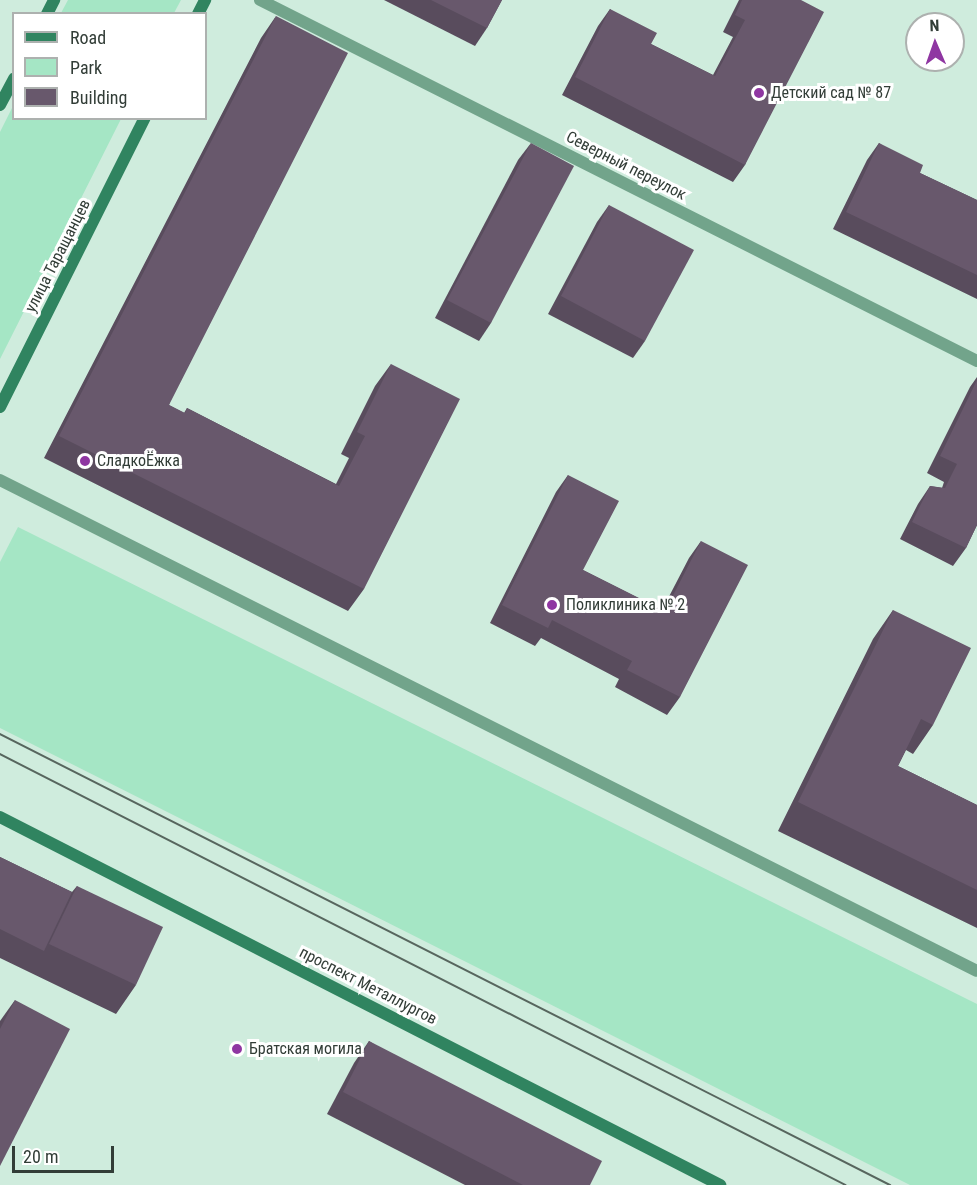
<!DOCTYPE html>
<meta charset="utf-8">
<style>
body{margin:0}
#map{position:relative;width:977px;height:1185px;overflow:hidden;background:#cfecdd;font-family:"Roboto Condensed",sans-serif}
div>[style]{position:absolute}
.green>*{inset:0;background:#a5e6c5}
.street>*{height:12px;margin:-6px;padding:0 6px;transform-origin:6px;border-radius:6px;background:#72a48b}
.secondary>*{height:12px;margin:-6px;padding:0 6px;transform-origin:6px;border-radius:6px;background:#308460}
.tram>*{height:1.5px;margin:-0.75px;padding:0 0.75px;transform-origin:0.75px;border-radius:0.75px;background:#57665e}
.wall>*{inset:0;background:#594c5d}
.building>*{inset:0;background:#68586c}
.dots>*{width:16px;height:16px;translate:-50% -50%;box-sizing:border-box;border:3px solid #fff;border-radius:50%}
span{translate:-50% -50%;white-space:nowrap;text-align:center;line-height:1.15;-webkit-text-stroke:6px #fff;paint-order:stroke}
.poi-label{font-size:16px;color:#323d37}
.left{translate:0 -50%;text-align:left}
.street-label{font-size:16px;color:#323d37}
.legend{position:absolute;left:12px;top:12px;width:195px;height:108px;box-sizing:border-box;background:#fff;border:2px solid #adb1af;margin:0;padding:8px 10px;list-style:none;font-size:18px;color:#323d37}
.legend li{display:flex;align-items:center;gap:12px;height:30px}
.legend b{width:30px;border:2px solid #adb1af}
.north{position:absolute;left:905px;top:12px;width:60px;height:60px;box-sizing:border-box;background:#fff;border:2px solid #adb1af;border-radius:50%;rotate:358deg;font-size:16px;font-weight:700;line-height:24px;text-align:center;color:#323d37}
.north::after{content:'';display:block;margin:auto;width:21px;height:27px;background:#8f36a2;clip-path:polygon(50% 0,100% 100%,50% 72%,0 100%)}
.scale{position:absolute;left:12px;top:1146px;width:102px;height:27px;box-sizing:border-box;border:3px solid #323d37;border-top:0;padding-left:8px;font-size:18px;line-height:21px;white-space:nowrap;color:#323d37;-webkit-text-stroke:4px #fff;paint-order:stroke}
</style>
<div id="map">
<div class="green">
<i style="clip-path:polygon(68px 0,181px 0,174px 13px,61px 13px)"></i>
<i style="clip-path:polygon(13px 106px,14px 118px,121px 119px,0 359px,0 132px)"></i>
<i style="clip-path:polygon(18px 527px,977px 1004px,977px 1185px,910px 1185px,0 728px,0 562px)"></i>
</div>
<div class="street">
<i style="left:260px;top:0;width:803px;rotate:26.72deg"></i>
<i style="left:0;top:480px;width:1093px;rotate:26.68deg"></i>
</div>
<div class="secondary">
<i style="left:47px;top:14px;width:16px;rotate:-63deg"></i>
<i style="left:198px;top:14px;width:16px;rotate:-63deg"></i>
<i style="left:0;top:105px;width:30px;rotate:-62deg"></i>
<i style="left:0;top:407px;width:323px;rotate:-63.4deg"></i>
<i style="left:0;top:817px;width:809px;rotate:27.07deg"></i>
</div>
<div class="tram">
<i style="left:0;top:734px;width:998px;rotate:26.87deg"></i>
<i style="left:0;top:754px;width:949px;rotate:27deg"></i>
</div>
<div class="wall">
<i style="clip-path:polygon(384px 0,502px 0,487px 28px,475px 46px)"></i>
<i style="clip-path:polygon(739px 0,801px 0,745px 165px,733px 182px,562px 95px,598px 26px,610px 9px,651px 44px,713px 75px,733px 37px,723px 32px)"></i>
<i style="clip-path:polygon(276px 16px,169px 405px,184px 413px,187px 408px,336px 484px,349px 458px,341px 454px,375px 386px,391px 364px,364px 589px,348px 611px,44px 458px,261px 38px)"></i>
<i style="clip-path:polygon(531px 143px,491px 323px,479px 341px,435px 318px,518px 160px)"></i>
<i style="clip-path:polygon(879px 143px,920px 173px,977px 200px,977px 299px,833px 229px,867px 160px)"></i>
<i style="clip-path:polygon(609px 205px,645px 341px,633px 358px,548px 314px,597px 222px)"></i>
<i style="clip-path:polygon(977px 377px,977px 525px,966px 548px,953px 566px,900px 539px,918px 504px,930px 486px,942px 488px,944px 482px,927px 473px,970px 387px)"></i>
<i style="clip-path:polygon(568px 475px,583px 570px,662px 610px,689px 558px,701px 541px,680px 697px,667px 715px,615px 687px,619px 679px,541px 638px,535px 646px,490px 623px,556px 492px)"></i>
<i style="clip-path:polygon(893px 610px,933px 725px,913px 754px,906px 750px,898px 766px,977px 805px,977px 928px,778px 831px,873px 639px)"></i>
<i style="clip-path:polygon(0 857px,72px 892px,77px 886px,136px 985px,116px 1014px,0 958px)"></i>
<i style="clip-path:polygon(15px 1000px,0 1166px,0 1021px)"></i>
<i style="clip-path:polygon(369px 1041px,590px 1185px,465px 1185px,327px 1114px,354px 1063px)"></i>
</div>
<div class="building">
<i style="clip-path:polygon(431px 0,502px 0,487px 28px)"></i>
<i style="clip-path:polygon(742px 0,801px 0,824px 12px,745px 165px,575px 77px,610px 9px,657px 33px,651px 44px,715px 76px,745px 20px,735px 15px)"></i>
<i style="clip-path:polygon(276px 16px,348px 53px,169px 405px,185px 413px,187px 408px,339px 486px,365px 436px,357px 432px,391px 364px,460px 399px,364px 589px,59px 436px)"></i>
<i style="clip-path:polygon(531px 143px,574px 166px,491px 323px,447px 300px)"></i>
<i style="clip-path:polygon(879px 143px,923px 165px,920px 173px,977px 200px,977px 275px,846px 212px)"></i>
<i style="clip-path:polygon(609px 205px,694px 250px,645px 341px,561px 296px)"></i>
<i style="clip-path:polygon(977px 380px,977px 525px,966px 548px,912px 522px,930px 486px,945px 488px,957px 464px,940px 456px)"></i>
<i style="clip-path:polygon(568px 475px,619px 501px,583px 570px,665px 611px,701px 541px,748px 565px,680px 697px,627px 670px,632px 661px,552px 620px,548px 628px,502px 605px)"></i>
<i style="clip-path:polygon(893px 610px,971px 648px,933px 725px,921px 719px,898px 766px,977px 805px,977px 890px,798px 802px)"></i>
<i style="clip-path:polygon(0 857px,72px 892px,44px 951px,0 929px)"></i>
<i style="clip-path:polygon(77px 886px,163px 927px,136px 985px,49px 944px)"></i>
<i style="clip-path:polygon(15px 1000px,70px 1029px,0 1166px,0 1029px)"></i>
<i style="clip-path:polygon(369px 1041px,602px 1161px,590px 1185px,523px 1185px,343px 1092px)"></i>
</div>
<div class="dots">
<i style="left:759px;top:93px;background:#8f36a2"></i>
<i style="left:85px;top:461px;background:#8f36a2"></i>
<i style="left:552px;top:605px;background:#8f36a2"></i>
<i style="left:237px;top:1049px;background:#8f36a2"></i>
</div>
<div class="poi-label">
<span class="left" style="left:771px;top:93px">Детский сад № 87</span>
<span class="left" style="left:97px;top:461px">СладкоЁжка</span>
<span class="left" style="left:566px;top:605px">Поликлиника № 2</span>
<span class="left" style="left:249px;top:1049px">Братская могила</span>
</div>
<div class="street-label">
<span style="left:626px;top:166px;rotate:27deg">Северный переулок</span>
<span style="left:58px;top:256px;rotate:-63deg">улица Таращанцев</span>
<span style="left:368px;top:986px;rotate:27deg">проспект Металлургов</span>
</div>
<ul class="legend">
<li><b style="height:8px;background:#308460"></b>Road</li>
<li><b style="height:16px;background:#a5e6c5"></b>Park</li>
<li><b style="height:16px;background:#68586c"></b>Building</li>
</ul>
<div class="north">N</div>
<div class="scale">20 m</div>
</div>
